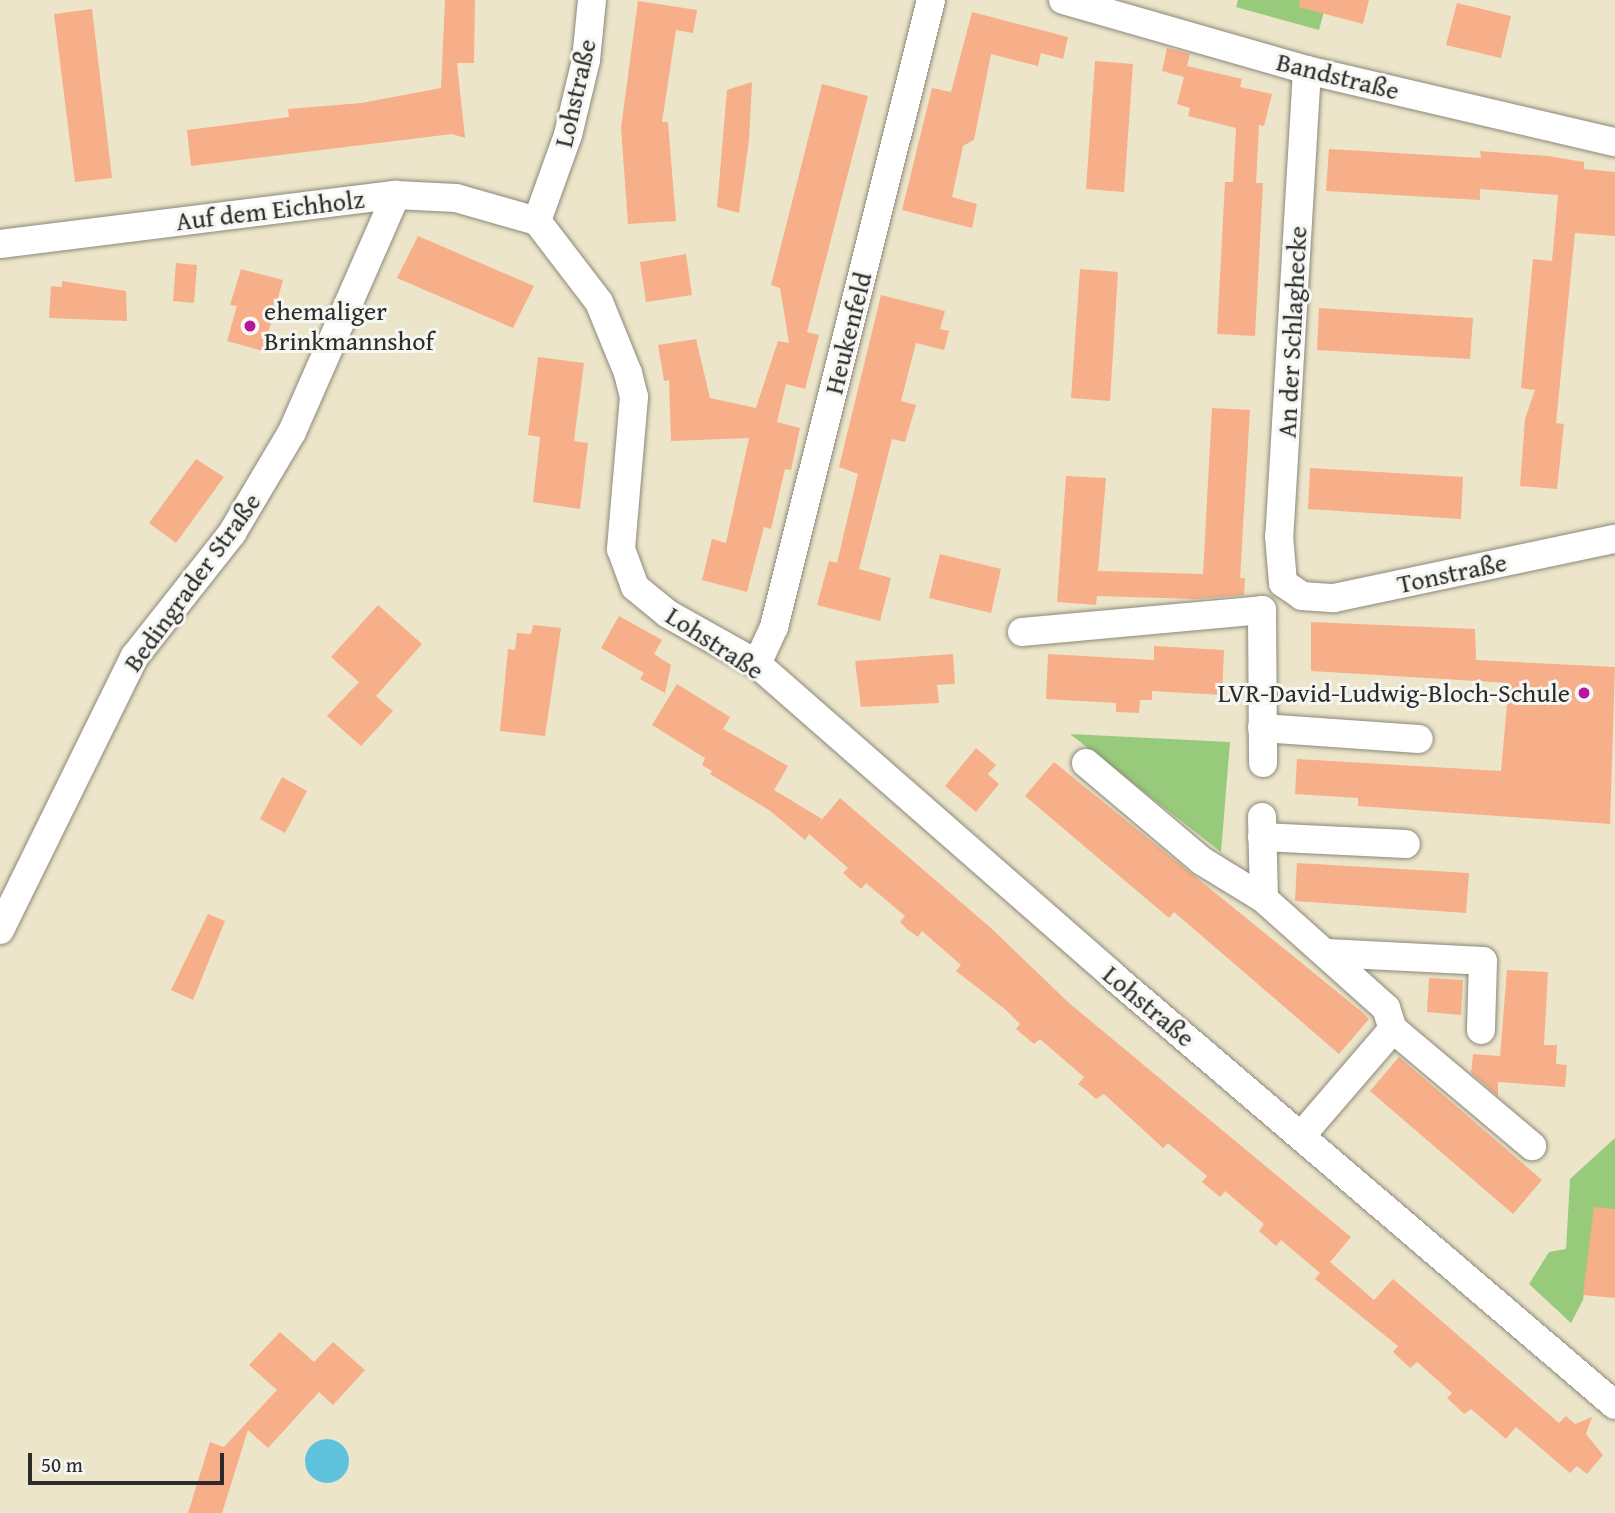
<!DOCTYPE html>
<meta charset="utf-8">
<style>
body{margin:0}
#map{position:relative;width:1615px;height:1513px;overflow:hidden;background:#ece5ca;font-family:"Gentium Book Plus",serif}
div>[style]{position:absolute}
.green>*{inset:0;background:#97ca7a}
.water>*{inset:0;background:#5fc2dd}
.round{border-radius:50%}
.building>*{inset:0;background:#f7af89}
.roads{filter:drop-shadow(0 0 2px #8c887a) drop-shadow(0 0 2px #8c887a)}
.minor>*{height:28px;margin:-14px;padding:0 14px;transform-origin:14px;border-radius:14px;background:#fff}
.dots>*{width:19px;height:19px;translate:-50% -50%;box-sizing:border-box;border:4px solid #f6f6f2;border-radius:50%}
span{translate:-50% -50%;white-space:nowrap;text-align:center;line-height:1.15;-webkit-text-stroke:6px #f6f6f2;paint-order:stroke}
.street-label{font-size:26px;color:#2b2b2b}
.poi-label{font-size:26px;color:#2b2b2b}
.left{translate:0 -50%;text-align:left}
.right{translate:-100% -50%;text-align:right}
.scale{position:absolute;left:28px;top:1453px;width:196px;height:32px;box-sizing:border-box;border:4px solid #2b2b2b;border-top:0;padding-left:9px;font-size:21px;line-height:24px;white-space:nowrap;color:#2b2b2b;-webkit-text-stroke:5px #f6f6f2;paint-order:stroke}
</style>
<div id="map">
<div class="green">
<i style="clip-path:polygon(1238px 0,1327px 0,1319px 30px,1236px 7px)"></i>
<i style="clip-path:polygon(1070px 734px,1230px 742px,1221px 852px)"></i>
<i style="clip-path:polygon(1615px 1138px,1615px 1211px,1596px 1210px,1583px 1300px,1571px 1323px,1529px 1284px,1549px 1252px,1566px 1249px,1570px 1179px)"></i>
</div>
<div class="water">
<i class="round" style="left:305px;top:1439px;width:44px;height:44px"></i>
</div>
<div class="building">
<i style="clip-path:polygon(445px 0,475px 0,474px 63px,457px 63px,465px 138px,452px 134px,191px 166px,187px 130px,289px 117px,288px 109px,361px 103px,441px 88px)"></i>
<i style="clip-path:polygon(1300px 0,1369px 0,1363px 24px,1299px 7px)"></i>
<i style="clip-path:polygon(638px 1px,697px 10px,693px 33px,676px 30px,662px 122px,668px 122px,676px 221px,628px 224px,621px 128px)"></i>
<i style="clip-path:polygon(1457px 3px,1511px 16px,1501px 58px,1446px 45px)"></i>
<i style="clip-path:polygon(92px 9px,112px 178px,75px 182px,54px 14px)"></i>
<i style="clip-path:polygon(972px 12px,1068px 37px,1063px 59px,1041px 53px,1038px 66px,991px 54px,974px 140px,963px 146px,952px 197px,977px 204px,972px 228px,902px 210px,932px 88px,951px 92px)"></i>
<i style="clip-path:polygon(1167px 48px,1190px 54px,1187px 66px,1242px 79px,1240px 87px,1272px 94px,1264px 126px,1259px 125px,1256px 183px,1263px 183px,1255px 336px,1217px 334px,1225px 182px,1233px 182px,1236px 128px,1188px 116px,1190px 108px,1177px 104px,1184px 77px,1162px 71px)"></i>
<i style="clip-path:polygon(1095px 61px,1133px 64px,1124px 192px,1086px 189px)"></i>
<i style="clip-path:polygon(752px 82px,749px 140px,739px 213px,717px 207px,727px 90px)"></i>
<i style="clip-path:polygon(822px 84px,868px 96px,807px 332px,819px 335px,805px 389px,786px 384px,777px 422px,800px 428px,791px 470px,785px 469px,771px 529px,764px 527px,747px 592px,702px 580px,712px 539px,726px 543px,749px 438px,671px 441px,669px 380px,664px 381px,658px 345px,696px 339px,710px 398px,756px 408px,778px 341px,789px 343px,780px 288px,771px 285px)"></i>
<i style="clip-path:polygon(1329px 149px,1481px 158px,1480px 151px,1548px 156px,1584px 162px,1584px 169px,1615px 172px,1615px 236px,1575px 233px,1556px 423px,1564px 424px,1557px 489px,1520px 486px,1525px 419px,1535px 390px,1521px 388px,1533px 259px,1552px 261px,1558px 195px,1480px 189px,1480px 200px,1326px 191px)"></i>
<i style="clip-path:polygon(418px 236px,534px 286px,513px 328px,397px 278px)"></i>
<i style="clip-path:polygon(686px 254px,692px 295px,646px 302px,640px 262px)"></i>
<i style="clip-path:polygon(176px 263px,197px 265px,194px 303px,173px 301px)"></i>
<i style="clip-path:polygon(241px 269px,283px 280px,263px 351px,227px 341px,237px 306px,230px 305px)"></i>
<i style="clip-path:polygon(1080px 269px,1118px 272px,1110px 401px,1071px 398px)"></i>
<i style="clip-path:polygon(62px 281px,126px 291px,127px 321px,49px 318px,51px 286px,62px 287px)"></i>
<i style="clip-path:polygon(881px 295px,945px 311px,940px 329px,949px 331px,944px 350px,916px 343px,901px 401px,916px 405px,905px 442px,892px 439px,859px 569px,891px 578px,880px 621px,817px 605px,829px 561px,837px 563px,858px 474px,839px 467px)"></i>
<i style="clip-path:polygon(1319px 308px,1473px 318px,1470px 359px,1317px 350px)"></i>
<i style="clip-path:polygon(538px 357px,584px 363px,574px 441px,588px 443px,580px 509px,533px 502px,540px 437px,528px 435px)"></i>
<i style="clip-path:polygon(1212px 408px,1250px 410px,1240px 578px,1245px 578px,1244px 595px,1196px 599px,1097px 596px,1096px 605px,1057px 602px,1066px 476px,1106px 478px,1098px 571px,1203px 574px)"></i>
<i style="clip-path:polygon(196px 459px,224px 477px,176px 543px,149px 523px)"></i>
<i style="clip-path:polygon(1310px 468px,1463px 477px,1461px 519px,1308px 509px)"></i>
<i style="clip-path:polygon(940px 554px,1001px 569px,991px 613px,929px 598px)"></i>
<i style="clip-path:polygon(378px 605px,422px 644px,376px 696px,393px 711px,361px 746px,327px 716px,359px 682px,331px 657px)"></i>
<i style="clip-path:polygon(619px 616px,662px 640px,654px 654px,671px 665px,665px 693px,640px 679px,644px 673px,601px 648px)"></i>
<i style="clip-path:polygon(1311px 622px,1475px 629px,1476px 660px,1615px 667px,1610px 824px,1358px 806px,1358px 798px,1295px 794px,1297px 759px,1501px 771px,1509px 683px,1311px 671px)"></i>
<i style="clip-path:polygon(533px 625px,561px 628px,545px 736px,500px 731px,508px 649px,515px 650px,517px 633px,531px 634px)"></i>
<i style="clip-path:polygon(1154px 646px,1224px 650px,1222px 695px,1152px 691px,1152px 700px,1140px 700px,1139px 713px,1116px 712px,1116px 703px,1046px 699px,1048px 654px,1154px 660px)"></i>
<i style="clip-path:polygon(953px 654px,955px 684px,937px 685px,939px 703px,861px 707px,855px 661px)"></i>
<i style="clip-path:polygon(677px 684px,730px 717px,723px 729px,788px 766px,774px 790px,822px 819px,810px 834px,840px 798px,992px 929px,1069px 1003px,1351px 1237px,1330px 1262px,1374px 1300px,1393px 1279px,1559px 1423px,1566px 1416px,1575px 1424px,1592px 1417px,1586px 1434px,1603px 1455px,1587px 1474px,1577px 1466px,1570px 1473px,1516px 1427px,1506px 1439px,1471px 1409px,1464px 1414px,1447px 1398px,1452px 1393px,1417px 1362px,1410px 1368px,1393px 1352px,1398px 1346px,1315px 1279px,1320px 1273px,1281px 1240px,1276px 1246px,1259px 1231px,1264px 1224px,1225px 1191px,1220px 1197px,1202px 1182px,1207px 1176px,1168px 1143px,1163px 1148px,1104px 1094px,1096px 1099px,1087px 1091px,1078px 1084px,1084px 1077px,1040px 1039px,1034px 1044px,1016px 1029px,1020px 1024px,1006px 1010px,956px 971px,961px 965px,922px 931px,918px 937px,908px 930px,900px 922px,905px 916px,866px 883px,861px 889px,843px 873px,848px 868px,809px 834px,805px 840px,769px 810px,710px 774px,712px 771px,702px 765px,705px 758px,652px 725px)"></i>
<i style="clip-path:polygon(976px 748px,996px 765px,988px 774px,999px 784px,976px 812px,945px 786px)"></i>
<i style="clip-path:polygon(1054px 762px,1362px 1012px,1369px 1019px,1339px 1054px,1174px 912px,1169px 918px,1025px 796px)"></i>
<i style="clip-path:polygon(282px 777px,307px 791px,285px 833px,260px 819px)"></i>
<i style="clip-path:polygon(1297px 863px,1469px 873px,1466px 913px,1295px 901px)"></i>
<i style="clip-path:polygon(208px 914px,225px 921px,193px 1000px,171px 990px)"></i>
<i style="clip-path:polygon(1507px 970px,1548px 972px,1544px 1045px,1557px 1045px,1556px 1064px,1567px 1065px,1565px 1087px,1498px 1082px,1498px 1096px,1471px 1073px,1473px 1054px,1500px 1056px)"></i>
<i style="clip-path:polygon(1429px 978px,1463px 980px,1461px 1015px,1427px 1012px)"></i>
<i style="clip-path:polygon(1399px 1057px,1542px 1180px,1513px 1214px,1370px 1091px)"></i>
<i style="clip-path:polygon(1594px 1207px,1615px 1209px,1615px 1298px,1583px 1295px)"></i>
<i style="clip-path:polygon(280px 1332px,314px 1362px,333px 1342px,365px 1370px,333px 1405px,319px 1392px,268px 1448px,248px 1430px,222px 1513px,188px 1513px,210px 1442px,224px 1447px,277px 1390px,249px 1365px)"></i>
</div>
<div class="roads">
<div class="minor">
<i style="left:1063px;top:0;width:254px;rotate:16deg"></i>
<i style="left:1307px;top:70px;width:316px;rotate:13.2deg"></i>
<i style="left:1307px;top:70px;width:467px;rotate:93.4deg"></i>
<i style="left:1279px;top:536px;width:47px;rotate:85.1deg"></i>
<i style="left:1283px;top:583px;width:23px;rotate:34deg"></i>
<i style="left:1302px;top:596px;width:32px;rotate:4deg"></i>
<i style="left:1334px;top:598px;width:287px;rotate:-11.9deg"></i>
<i style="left:537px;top:221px;width:102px;rotate:52.6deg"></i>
<i style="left:599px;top:302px;width:77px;rotate:67.8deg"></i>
<i style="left:628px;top:373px;width:25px;rotate:76deg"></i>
<i style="left:634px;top:397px;width:153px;rotate:94.9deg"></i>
<i style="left:621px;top:549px;width:40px;rotate:69.8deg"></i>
<i style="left:635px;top:587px;width:43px;rotate:39.3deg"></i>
<i style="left:668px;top:614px;width:102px;rotate:29.3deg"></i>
<i style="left:757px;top:664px;width:473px;rotate:41.2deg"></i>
<i style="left:1113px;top:976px;width:660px;rotate:40.52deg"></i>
<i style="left:537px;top:221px;width:91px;rotate:-70.2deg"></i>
<i style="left:568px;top:135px;width:77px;rotate:-76.5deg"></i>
<i style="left:586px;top:60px;width:60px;rotate:-84.3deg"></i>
<i style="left:0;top:244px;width:399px;rotate:-7.1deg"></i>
<i style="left:396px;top:195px;width:60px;rotate:2.9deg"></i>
<i style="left:456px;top:198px;width:84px;rotate:15.9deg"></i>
<i style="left:1022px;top:632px;width:241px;rotate:-5.2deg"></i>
<i style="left:1262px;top:610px;width:153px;rotate:89.6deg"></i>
<i style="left:757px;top:664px;width:41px;rotate:-65.3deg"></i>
<i style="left:774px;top:627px;width:646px;rotate:-75.94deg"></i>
<i style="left:1262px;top:728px;width:157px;rotate:4deg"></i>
<i style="left:1086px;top:763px;width:152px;rotate:40.2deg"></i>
<i style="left:1202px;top:861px;width:73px;rotate:31.5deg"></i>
<i style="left:1262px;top:817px;width:82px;rotate:88.6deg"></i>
<i style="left:1264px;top:899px;width:164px;rotate:41.8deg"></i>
<i style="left:1386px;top:1008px;width:22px;rotate:72deg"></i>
<i style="left:1393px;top:1029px;width:141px;rotate:130.7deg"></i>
<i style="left:1262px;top:837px;width:144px;rotate:2.8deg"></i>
<i style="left:0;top:930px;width:305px;rotate:-63.8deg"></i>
<i style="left:135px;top:656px;width:157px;rotate:-51.7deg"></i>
<i style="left:232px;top:533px;width:117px;rotate:-59.3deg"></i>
<i style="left:292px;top:432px;width:259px;rotate:-66.3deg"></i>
<i style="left:1327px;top:953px;width:156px;rotate:2.9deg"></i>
<i style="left:1483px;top:961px;width:69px;rotate:91.7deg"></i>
<i style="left:1393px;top:1029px;width:182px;rotate:40.1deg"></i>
</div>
</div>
<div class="dots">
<i style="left:250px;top:326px;background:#b5179e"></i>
<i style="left:1584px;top:693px;background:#b5179e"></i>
</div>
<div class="street-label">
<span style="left:1338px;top:76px;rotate:14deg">Bandstraße</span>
<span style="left:575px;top:93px;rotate:-77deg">Lohstraße</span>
<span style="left:270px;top:210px;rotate:-7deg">Auf dem Eichholz</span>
<span style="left:1292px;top:332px;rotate:-87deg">An der Schlaghecke</span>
<span style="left:848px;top:333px;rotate:-76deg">Heukenfeld</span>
<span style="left:1452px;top:573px;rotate:-12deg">Tonstraße</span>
<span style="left:192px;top:582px;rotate:-54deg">Bedingrader Straße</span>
<span style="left:715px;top:643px;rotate:33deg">Lohstraße</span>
<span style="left:1149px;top:1006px;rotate:40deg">Lohstraße</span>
</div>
<div class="poi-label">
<span class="left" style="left:264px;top:326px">ehemaliger<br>Brinkmannshof</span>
<span class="right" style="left:1570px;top:693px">LVR-David-Ludwig-Bloch-Schule</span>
</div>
<div class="scale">50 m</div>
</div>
